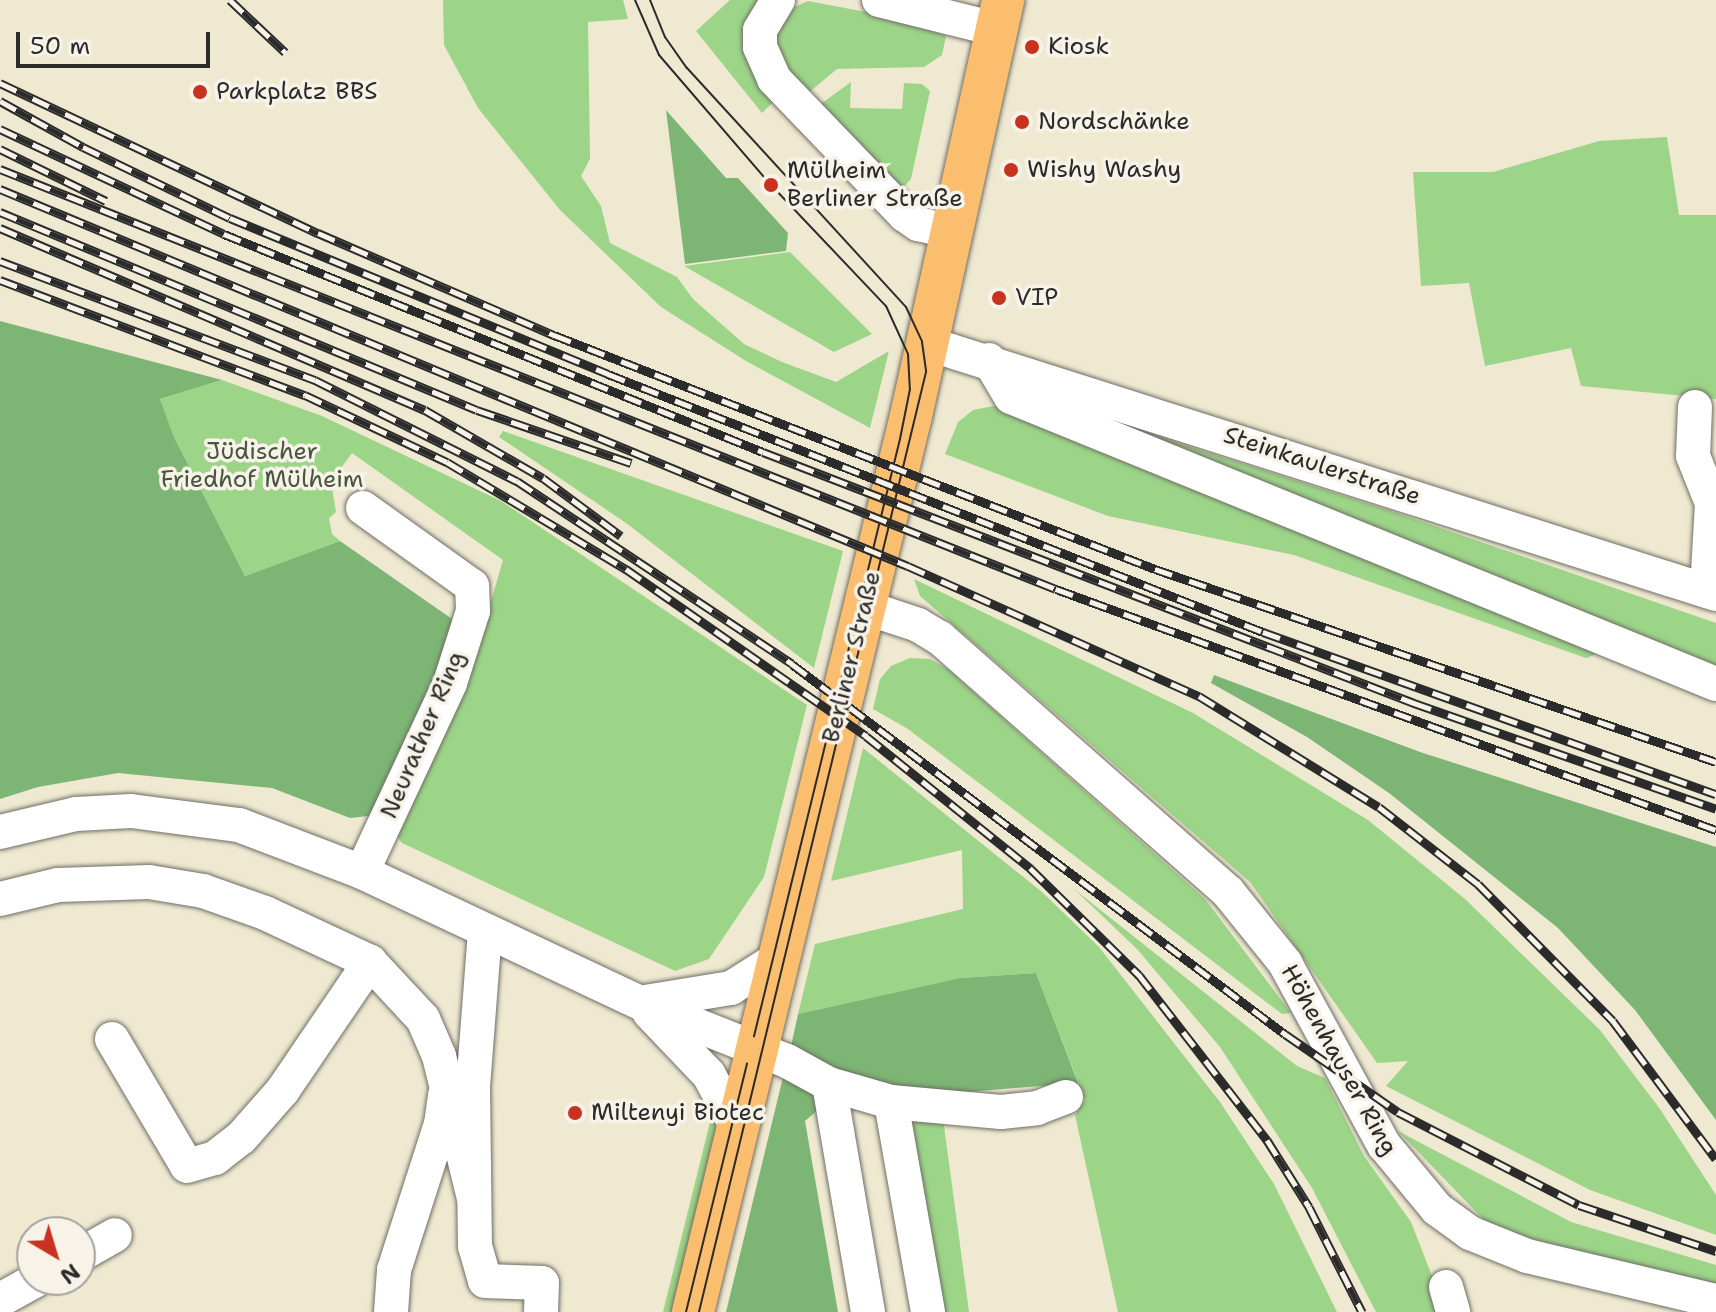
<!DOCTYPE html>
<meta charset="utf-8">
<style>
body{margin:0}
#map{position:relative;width:1716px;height:1312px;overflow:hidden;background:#efe9d2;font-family:"Shantell Sans",sans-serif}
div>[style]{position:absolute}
.green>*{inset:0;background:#9cd588}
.forest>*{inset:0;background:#7db674}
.roads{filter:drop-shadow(0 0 2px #706e65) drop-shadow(0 0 2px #706e65)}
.minor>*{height:34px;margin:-17px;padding:0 17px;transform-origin:17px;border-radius:17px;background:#fff}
.major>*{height:42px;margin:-21px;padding:0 21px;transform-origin:21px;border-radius:21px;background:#fbbd6e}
.tram>*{height:2px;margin:-1px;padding:0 1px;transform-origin:1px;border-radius:1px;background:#2b2b2b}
.rail>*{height:9px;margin-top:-4.5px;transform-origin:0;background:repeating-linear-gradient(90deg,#f7f3e8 0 18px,#2b2b2b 0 36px);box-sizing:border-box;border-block:2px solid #2b2b2b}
.dots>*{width:22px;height:22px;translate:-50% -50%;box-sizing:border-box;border:4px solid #f7f3e8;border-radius:50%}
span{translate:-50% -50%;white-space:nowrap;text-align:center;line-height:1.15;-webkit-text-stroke:7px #f7f3e8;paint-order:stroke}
.poi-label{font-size:24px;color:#2b2b2b}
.left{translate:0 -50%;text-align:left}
.park-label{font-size:24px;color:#475642}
.street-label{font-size:24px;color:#2b2b2b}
.north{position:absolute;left:16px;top:1216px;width:80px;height:80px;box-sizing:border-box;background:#f7f3e8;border:2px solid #a5a39c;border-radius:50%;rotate:142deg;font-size:22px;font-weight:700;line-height:32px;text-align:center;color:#2b2b2b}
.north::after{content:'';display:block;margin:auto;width:28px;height:36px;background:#c8321e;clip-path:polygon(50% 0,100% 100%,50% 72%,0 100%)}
.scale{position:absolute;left:16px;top:32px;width:194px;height:36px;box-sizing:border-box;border:4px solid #2b2b2b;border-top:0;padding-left:10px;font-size:24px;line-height:28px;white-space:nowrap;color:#2b2b2b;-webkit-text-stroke:6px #f7f3e8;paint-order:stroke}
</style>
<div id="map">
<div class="green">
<i style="clip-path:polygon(443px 0,623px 0,628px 19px,588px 22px,590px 159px,581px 176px,601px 206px,610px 243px,677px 277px,693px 299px,744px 344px,782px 362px,836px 382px,889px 351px,870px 428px,746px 361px,661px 307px,560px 210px,478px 108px,444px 45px)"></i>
<i style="clip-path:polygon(730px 0,758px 0,745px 27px,746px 57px,775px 100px,762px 113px,696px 31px)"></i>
<i style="clip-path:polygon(808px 1px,898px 18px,946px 36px,942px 55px,924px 67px,837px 69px,807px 94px,786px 72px,774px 33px,790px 9px)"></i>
<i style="clip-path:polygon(851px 82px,850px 108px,902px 109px,904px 83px,922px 84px,930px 91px,911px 179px,900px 191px,818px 106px)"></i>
<i style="clip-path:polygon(1667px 137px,1679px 215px,1716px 215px,1716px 399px,1581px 386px,1571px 348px,1485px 366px,1469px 283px,1421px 286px,1413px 172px,1493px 172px,1599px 141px)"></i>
<i style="clip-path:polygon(790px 252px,872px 334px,834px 352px,684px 266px)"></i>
<i style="clip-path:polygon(222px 380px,322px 416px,501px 501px,807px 705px,764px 877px,709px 959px,675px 971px,402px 843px,396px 835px,466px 687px,503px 560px,352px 453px,331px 482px,336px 512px,329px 518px,332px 534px,340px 541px,245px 576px,174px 437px,160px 399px)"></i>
<i style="clip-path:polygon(1036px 398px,1391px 511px,1716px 623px,1716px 675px,1634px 640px,1586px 658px,1294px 555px,1108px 516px,945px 454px,958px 422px,973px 410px)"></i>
<i style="clip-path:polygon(503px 431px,843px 551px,814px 668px,626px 523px,499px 437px)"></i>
<i style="clip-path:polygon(914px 579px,1193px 713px,1368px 820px,1465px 899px,1600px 1030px,1660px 1109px,1716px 1195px,1716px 1235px,1590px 1190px,1386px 1086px,1408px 1061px,1377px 1063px,1250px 882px,920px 596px)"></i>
<i style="clip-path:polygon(910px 658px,930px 659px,949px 670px,1205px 899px,1291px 1013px,1282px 1014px,908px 729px,873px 709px,880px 679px,891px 666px)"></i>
<i style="clip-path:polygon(863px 748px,1042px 892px,1099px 947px,1220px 1102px,1274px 1184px,1337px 1312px,1118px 1312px,1075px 1115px,1085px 1100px,1036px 973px,960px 978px,798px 1014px,815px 944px,963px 909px,962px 850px,831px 881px)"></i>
<i style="clip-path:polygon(1074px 889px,1297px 1066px,1325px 1078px,1364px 1156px,1411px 1222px,1446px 1312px,1376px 1312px,1312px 1188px,1220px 1047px,1137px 949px)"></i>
<i style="clip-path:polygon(714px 1106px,716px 1131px,672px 1312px,663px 1312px)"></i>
<i style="clip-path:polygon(908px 1115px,943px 1118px,969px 1312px,942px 1312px)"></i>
<i style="clip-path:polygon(1398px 1131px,1571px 1222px,1716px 1265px,1716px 1286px,1504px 1232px,1483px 1219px)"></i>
</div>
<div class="forest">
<i style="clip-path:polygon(666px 110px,726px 178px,738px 178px,788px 233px,786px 251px,685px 264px)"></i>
<i style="clip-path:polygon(0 321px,222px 380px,160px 399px,174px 437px,245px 576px,340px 541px,455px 621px,438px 680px,369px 816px,350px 818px,272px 788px,118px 773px,38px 787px,0 799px)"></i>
<i style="clip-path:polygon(1214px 675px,1420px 752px,1716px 847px,1716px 1120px,1635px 1010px,1558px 928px,1389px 793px,1307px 737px,1211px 683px)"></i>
<i style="clip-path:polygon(1036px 973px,1078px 1083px,905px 1097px,790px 1051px,798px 1014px,960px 978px)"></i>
<i style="clip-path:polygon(785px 1069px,826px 1103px,805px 1121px,838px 1312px,726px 1312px)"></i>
</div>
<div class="roads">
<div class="minor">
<i style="left:778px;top:0;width:35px;rotate:121deg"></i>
<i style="left:760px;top:30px;width:17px;rotate:90deg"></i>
<i style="left:760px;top:47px;width:35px;rotate:66deg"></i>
<i style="left:774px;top:79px;width:189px;rotate:46.1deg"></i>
<i style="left:905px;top:215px;width:16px;rotate:35deg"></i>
<i style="left:918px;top:224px;width:31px;rotate:13deg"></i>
<i style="left:879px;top:0;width:120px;rotate:14deg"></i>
<i style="left:926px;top:343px;width:829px;rotate:17.63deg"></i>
<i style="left:989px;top:360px;width:43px;rotate:59.3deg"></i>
<i style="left:1011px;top:397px;width:761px;rotate:22.15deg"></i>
<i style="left:1695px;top:407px;width:49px;rotate:92.3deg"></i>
<i style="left:1693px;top:456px;width:51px;rotate:68deg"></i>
<i style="left:1712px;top:503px;width:88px;rotate:93.3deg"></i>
<i style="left:864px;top:607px;width:57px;rotate:18.4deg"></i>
<i style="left:918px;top:625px;width:26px;rotate:31deg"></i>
<i style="left:940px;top:638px;width:384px;rotate:41.4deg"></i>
<i style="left:1228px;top:892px;width:91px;rotate:51.2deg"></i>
<i style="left:1285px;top:963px;width:207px;rotate:61.5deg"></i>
<i style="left:1384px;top:1145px;width:83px;rotate:50.4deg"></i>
<i style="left:1437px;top:1209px;width:41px;rotate:36deg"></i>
<i style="left:1470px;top:1233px;width:61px;rotate:22deg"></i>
<i style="left:1527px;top:1256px;width:194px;rotate:13.4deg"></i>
<i style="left:0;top:832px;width:78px;rotate:-13.3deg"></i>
<i style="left:76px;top:814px;width:55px;rotate:-3.1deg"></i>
<i style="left:131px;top:811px;width:109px;rotate:7.4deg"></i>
<i style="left:239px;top:825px;width:132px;rotate:20.9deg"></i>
<i style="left:362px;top:872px;width:308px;rotate:25.2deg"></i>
<i style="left:641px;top:1003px;width:157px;rotate:21.7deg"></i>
<i style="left:787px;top:1061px;width:48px;rotate:28.7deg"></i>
<i style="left:829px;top:1084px;width:65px;rotate:16.2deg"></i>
<i style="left:891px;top:1102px;width:110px;rotate:5.2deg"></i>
<i style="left:1001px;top:1112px;width:36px;rotate:-6deg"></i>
<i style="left:1037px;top:1108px;width:31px;rotate:-21deg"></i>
<i style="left:362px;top:872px;width:208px;rotate:-65deg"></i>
<i style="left:450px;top:683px;width:76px;rotate:-72.3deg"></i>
<i style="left:473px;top:611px;width:25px;rotate:-92deg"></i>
<i style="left:472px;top:586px;width:134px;rotate:-144.4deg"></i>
<i style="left:0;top:899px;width:60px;rotate:-13.6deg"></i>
<i style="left:58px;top:885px;width:91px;rotate:-1.9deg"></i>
<i style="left:149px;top:882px;width:55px;rotate:9.5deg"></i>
<i style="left:203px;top:891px;width:66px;rotate:19.5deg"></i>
<i style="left:265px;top:913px;width:116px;rotate:25deg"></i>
<i style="left:370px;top:962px;width:78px;rotate:47.1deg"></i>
<i style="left:423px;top:1019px;width:40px;rotate:66.6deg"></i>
<i style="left:439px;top:1056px;width:147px;rotate:76.2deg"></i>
<i style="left:485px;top:931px;width:155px;rotate:94.4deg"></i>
<i style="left:473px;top:1086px;width:160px;rotate:89.3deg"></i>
<i style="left:475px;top:1246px;width:36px;rotate:74deg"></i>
<i style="left:485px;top:1281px;width:57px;rotate:2deg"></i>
<i style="left:542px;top:1283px;width:29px;rotate:92deg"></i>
<i style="left:645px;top:1002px;width:87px;rotate:-9.2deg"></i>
<i style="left:731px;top:988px;width:58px;rotate:-32.3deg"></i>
<i style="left:649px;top:1012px;width:87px;rotate:46.4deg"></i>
<i style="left:709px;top:1075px;width:61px;rotate:61.8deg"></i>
<i style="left:112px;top:1039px;width:147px;rotate:59.4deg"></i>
<i style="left:187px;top:1166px;width:29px;rotate:-16deg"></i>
<i style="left:215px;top:1158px;width:33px;rotate:-38deg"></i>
<i style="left:241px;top:1138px;width:64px;rotate:-48.8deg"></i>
<i style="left:283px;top:1090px;width:155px;rotate:-55.8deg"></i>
<i style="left:829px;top:1084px;width:231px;rotate:80.3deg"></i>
<i style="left:891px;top:1102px;width:213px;rotate:80deg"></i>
<i style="left:80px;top:1255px;width:40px;rotate:-29.7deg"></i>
<i style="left:1446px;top:1287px;width:26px;rotate:74deg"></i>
<i style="left:0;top:1300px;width:41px;rotate:-29.1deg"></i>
<i style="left:391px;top:1312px;width:42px;rotate:-85.9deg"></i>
<i style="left:394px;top:1270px;width:153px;rotate:-72.2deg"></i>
<i style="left:441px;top:1124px;width:29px;rotate:-82deg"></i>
</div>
<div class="major">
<i style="left:693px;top:1312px;width:922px;rotate:-76.33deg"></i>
<i style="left:911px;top:416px;width:426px;rotate:-77.5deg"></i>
</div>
</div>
<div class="tram">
<i style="left:635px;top:0;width:60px;rotate:66.4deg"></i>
<i style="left:659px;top:55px;width:172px;rotate:49.3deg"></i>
<i style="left:771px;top:185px;width:167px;rotate:46.5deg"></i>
<i style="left:886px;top:306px;width:53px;rotate:65.4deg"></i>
<i style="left:908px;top:354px;width:35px;rotate:87deg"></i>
<i style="left:910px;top:389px;width:51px;rotate:101.3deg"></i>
<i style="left:900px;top:439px;width:615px;rotate:103.74deg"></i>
<i style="left:650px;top:0;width:40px;rotate:68deg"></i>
<i style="left:665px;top:37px;width:38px;rotate:55deg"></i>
<i style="left:687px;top:68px;width:324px;rotate:47.5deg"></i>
<i style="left:906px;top:307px;width:38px;rotate:65deg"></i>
<i style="left:922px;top:342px;width:30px;rotate:82deg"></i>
<i style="left:926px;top:372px;width:967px;rotate:103.58deg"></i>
<i style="left:686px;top:1312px;width:256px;rotate:-76.2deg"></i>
</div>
<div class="rail">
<i style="left:230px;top:0;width:76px;rotate:43.4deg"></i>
<i style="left:0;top:83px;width:352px;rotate:25.3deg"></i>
<i style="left:318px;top:233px;width:257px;rotate:23.4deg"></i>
<i style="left:554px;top:335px;width:645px;rotate:21.27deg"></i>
<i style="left:1155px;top:569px;width:593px;rotate:18.98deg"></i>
<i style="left:0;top:101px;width:95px;rotate:29deg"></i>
<i style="left:83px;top:147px;width:163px;rotate:25.8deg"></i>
<i style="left:230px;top:218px;width:409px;rotate:22.4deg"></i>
<i style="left:608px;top:374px;width:704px;rotate:21.5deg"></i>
<i style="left:1263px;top:632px;width:481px;rotate:19.7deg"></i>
<i style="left:0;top:129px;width:247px;rotate:25.1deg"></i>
<i style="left:224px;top:234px;width:581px;rotate:22.02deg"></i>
<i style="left:763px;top:452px;width:698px;rotate:21.08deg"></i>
<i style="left:1414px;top:703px;width:320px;rotate:19.3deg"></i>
<i style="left:0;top:149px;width:118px;rotate:26.1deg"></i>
<i style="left:0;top:169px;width:1136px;rotate:21.69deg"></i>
<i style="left:1056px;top:589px;width:703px;rotate:20.06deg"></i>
<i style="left:0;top:189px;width:983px;rotate:22.55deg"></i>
<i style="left:908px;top:566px;width:319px;rotate:24.1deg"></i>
<i style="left:1199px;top:696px;width:211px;rotate:31.7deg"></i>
<i style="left:1379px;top:807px;width:125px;rotate:37.9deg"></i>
<i style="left:1478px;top:884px;width:192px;rotate:45.4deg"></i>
<i style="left:1613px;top:1021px;width:172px;rotate:53.3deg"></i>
<i style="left:0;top:212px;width:516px;rotate:22.54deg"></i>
<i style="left:477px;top:410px;width:163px;rotate:19deg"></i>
<i style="left:0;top:228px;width:462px;rotate:23.2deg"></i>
<i style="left:425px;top:410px;width:136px;rotate:30deg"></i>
<i style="left:543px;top:478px;width:97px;rotate:36.6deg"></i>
<i style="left:0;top:261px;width:337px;rotate:20.7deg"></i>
<i style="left:315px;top:380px;width:226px;rotate:26.6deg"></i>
<i style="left:517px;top:481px;width:330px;rotate:33.6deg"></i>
<i style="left:792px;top:664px;width:616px;rotate:36.89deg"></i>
<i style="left:1285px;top:1034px;width:137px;rotate:34.6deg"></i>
<i style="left:1398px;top:1112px;width:203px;rotate:27.2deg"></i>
<i style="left:1579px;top:1205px;width:145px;rotate:18.6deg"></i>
<i style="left:0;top:280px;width:326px;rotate:20.7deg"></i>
<i style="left:305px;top:395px;width:157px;rotate:25.3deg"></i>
<i style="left:447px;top:462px;width:209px;rotate:30.9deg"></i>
<i style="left:626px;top:569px;width:292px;rotate:34.8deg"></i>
<i style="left:866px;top:736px;width:211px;rotate:38.8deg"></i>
<i style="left:1030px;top:868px;width:153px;rotate:44.5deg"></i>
<i style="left:1139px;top:975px;width:209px;rotate:52.2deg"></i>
<i style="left:1267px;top:1140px;width:79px;rotate:57.9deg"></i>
<i style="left:1309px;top:1207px;width:118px;rotate:63.2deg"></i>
</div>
<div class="dots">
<i style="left:1032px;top:47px;background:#c8321e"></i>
<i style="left:200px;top:92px;background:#c8321e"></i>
<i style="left:1022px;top:122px;background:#c8321e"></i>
<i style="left:1011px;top:170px;background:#c8321e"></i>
<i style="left:771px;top:185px;background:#c8321e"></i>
<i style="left:999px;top:298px;background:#c8321e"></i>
<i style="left:575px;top:1113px;background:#c8321e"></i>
</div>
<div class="poi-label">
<span class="left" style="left:1048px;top:47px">Kiosk</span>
<span class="left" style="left:216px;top:92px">Parkplatz BBS</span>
<span class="left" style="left:1038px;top:122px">Nordschänke</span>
<span class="left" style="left:1027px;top:170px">Wishy Washy</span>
<span class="left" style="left:787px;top:185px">Mülheim<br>Berliner Straße</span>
<span class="left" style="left:1015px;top:298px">VIP</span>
<span class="left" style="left:591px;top:1113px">Miltenyi Biotec</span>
</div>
<div class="park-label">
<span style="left:262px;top:466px">Jüdischer<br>Friedhof Mülheim</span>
</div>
<div class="street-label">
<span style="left:1322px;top:466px;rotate:18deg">Steinkaulerstraße</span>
<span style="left:852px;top:657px;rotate:-76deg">Berliner Straße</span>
<span style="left:423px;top:735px;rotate:-67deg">Neurather Ring</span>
<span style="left:1339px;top:1060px;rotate:61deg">Höhenhauser Ring</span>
</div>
<div class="north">N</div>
<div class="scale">50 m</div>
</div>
